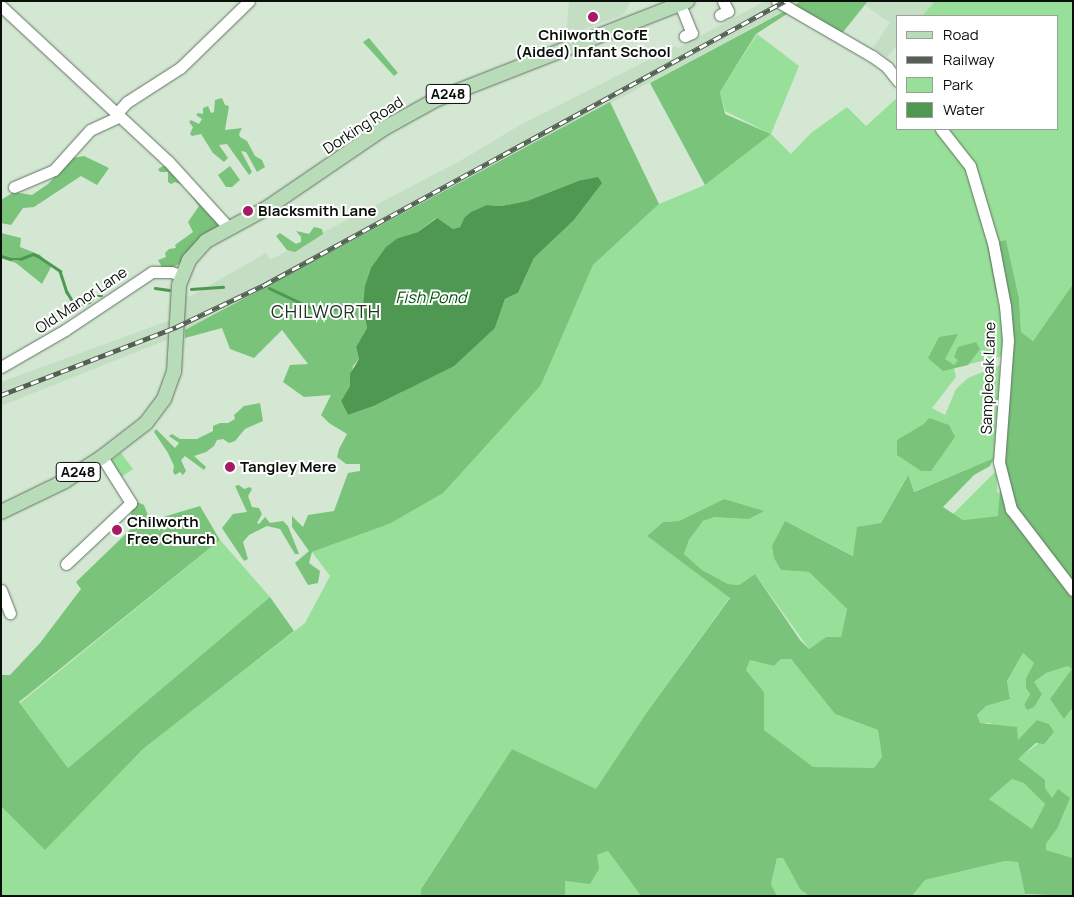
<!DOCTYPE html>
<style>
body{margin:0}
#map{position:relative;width:1074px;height:897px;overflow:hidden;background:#d3e7d3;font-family:Manrope,sans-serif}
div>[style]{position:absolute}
.built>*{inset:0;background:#c4dec4}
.green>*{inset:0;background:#98e099}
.forest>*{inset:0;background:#7ac37b}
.water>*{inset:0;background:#4f9852}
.stream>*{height:2.5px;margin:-1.25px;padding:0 1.25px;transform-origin:1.25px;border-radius:1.25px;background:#4f9852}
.roads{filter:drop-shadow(0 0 1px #607260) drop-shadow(0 0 1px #607260)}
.minor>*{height:11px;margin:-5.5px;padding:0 5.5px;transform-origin:5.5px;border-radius:5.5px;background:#fff}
.major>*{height:14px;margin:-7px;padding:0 7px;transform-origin:7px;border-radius:7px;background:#b8dcb8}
.rail>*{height:4.5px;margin-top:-2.25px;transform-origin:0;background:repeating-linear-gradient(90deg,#fff 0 8px,#556055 0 16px);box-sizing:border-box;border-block:1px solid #556055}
.dots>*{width:14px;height:14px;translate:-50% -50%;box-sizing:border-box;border:2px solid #fff;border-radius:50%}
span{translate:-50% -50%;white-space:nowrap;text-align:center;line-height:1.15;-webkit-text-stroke:4px #fff;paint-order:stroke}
.shield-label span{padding:1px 4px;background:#fff;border:1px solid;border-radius:4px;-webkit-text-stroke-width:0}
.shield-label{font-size:14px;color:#090f09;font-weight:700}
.poi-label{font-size:15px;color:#090f09;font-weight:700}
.left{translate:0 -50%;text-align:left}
.street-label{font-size:15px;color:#090f09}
.water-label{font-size:16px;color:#00530e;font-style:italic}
.quarter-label{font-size:18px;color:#213122;letter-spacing:1px}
.frame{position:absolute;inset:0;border:2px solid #090f09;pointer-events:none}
.legend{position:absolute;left:896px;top:15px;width:162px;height:115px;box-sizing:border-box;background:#fff;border:1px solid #9d9f9d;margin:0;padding:6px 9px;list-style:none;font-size:15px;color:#090f09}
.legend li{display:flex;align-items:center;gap:10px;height:25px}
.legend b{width:25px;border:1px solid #9d9f9d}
</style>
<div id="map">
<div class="built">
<i style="clip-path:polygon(569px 1px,631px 1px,623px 15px,566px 36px)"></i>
<i style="clip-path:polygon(765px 1px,810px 1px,793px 6px,169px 339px,1px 406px,1px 382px,176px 318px,182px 293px,189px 297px,266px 253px,270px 260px,460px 161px,520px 125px,676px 46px,678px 48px)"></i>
<i style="clip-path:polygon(868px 1px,935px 1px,922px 16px,898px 16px,898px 45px,887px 57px,873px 48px,890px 23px,865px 5px)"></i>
</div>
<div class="green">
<i style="clip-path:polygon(935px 1px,1073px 1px,1073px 284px,1033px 341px,1021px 332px,1019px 298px,1006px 241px,987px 245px,1000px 294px,1005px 335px,1002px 356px,954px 368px,956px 377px,932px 408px,945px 415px,956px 389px,968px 378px,1000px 365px,997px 451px,994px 458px,913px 492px,907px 476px,881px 523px,854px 556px,785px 521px,781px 570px,809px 572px,847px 609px,841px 637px,826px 637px,809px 649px,755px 574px,739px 585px,728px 584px,702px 570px,684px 554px,689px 540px,703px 521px,715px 517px,724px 517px,724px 499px,679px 521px,663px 522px,647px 536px,730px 597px,647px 712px,596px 790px,512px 749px,422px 887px,422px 896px,1px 896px,1px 805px,45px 849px,143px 749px,305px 623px,330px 576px,312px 552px,389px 524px,541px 385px,593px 265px,659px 204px,705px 185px,771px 134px,725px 111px,720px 92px,757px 34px,799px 66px,771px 134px,791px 154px,811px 133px,847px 107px,866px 126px,898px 97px,898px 129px,1058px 129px,1058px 16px,922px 16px)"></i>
<i style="clip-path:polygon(121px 453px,133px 469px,120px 478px,109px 462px)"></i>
<i style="clip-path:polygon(995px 472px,997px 477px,997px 492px,1000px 494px,999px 516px,963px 520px,953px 514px)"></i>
<i style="clip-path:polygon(220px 540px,270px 597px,68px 768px,20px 703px)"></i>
<i style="clip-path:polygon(1023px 653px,1034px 663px,1026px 678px,1030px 694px,1024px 705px,1027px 710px,1034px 682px,1046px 673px,1068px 666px,1072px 668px,1064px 719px,1073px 709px,1073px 858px,1046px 850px,1046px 844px,1057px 829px,1052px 799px,1017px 759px,1054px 732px,1049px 724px,1037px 720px,1018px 741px,990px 723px,980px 723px,977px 715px,986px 706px,1010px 699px,1007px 681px)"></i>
<i style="clip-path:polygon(750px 659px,774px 666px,781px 659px,791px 659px,835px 714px,878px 730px,882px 757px,874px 768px,813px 768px,764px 730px,764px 692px,746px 670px)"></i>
<i style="clip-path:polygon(1012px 779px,1024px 782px,1045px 804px,1032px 829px,989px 799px)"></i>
<i style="clip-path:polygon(608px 851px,641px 896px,565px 896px,565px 881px,590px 883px,597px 855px)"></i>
<i style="clip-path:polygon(777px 858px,783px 858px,800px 889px,809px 896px,777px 896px,771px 884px)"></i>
<i style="clip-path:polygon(1005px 861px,1018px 862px,1025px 894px,1031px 896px,912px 896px,925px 880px)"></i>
</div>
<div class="forest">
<i style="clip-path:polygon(800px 1px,868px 1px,843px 32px,831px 32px,790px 9px)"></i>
<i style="clip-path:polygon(783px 12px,790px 12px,756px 34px,720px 92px,725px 114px,771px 134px,705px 185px,650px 83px)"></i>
<i style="clip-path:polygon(369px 38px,398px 73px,394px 76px,363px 42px)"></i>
<i style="clip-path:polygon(222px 98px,225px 105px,229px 106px,225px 130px,242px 128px,239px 134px,240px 137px,247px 141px,255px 156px,262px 160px,265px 167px,257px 172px,246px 152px,241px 151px,252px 172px,249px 175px,227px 144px,219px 145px,228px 158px,224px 162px,213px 153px,201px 134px,192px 136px,190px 134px,193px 127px,189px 122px,191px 120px,199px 124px,202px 119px,196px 115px,198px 113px,203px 114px,203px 108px,208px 106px,211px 113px,214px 112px,215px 100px)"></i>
<i style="clip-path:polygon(evenodd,610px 102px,659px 204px,593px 265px,541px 385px,443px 493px,389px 524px,312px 552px,309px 563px,320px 571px,318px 583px,308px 585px,295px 563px,309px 551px,292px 527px,292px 516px,303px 527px,308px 515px,334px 511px,348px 473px,360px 471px,360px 464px,346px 464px,337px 457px,339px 449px,347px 434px,329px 423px,321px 415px,331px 395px,304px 397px,283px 382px,290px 365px,308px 364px,282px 330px,254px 358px,230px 349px,222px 328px,185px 338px,185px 330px,610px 102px,578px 181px,573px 221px,534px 258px,518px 293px,505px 299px,495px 328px,402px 392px,374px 406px,348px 415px,341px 401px,350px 386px,353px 366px,359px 359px,356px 347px,367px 328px,363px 307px,398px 238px,418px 232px,436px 218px,453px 229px,460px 227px,464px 218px,487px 205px,501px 206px,527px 201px,578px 181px)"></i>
<i style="clip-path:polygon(84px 156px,109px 168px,97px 185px,81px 176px,34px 207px,23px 208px,11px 225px,1px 223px,1px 200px,14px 192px,32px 195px,48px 184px,72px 158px)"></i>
<i style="clip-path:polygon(167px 164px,219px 224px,216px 231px,183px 261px,165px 273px,158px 260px,166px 257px,165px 253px,169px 249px,176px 248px,175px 245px,193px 232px,188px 222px,199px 206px,183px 185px,175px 182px,171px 184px,168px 182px,168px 172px,160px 172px,158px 169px)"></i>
<i style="clip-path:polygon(230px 166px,240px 180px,232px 187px,226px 187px,218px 175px)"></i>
<i style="clip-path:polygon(314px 227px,322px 229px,323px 234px,295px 252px,287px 250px,276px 236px,280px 233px,296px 244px,301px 242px,301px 237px,296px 231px,309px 234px)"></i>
<i style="clip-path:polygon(1px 233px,21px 238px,20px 247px,40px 255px,51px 267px,42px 284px,16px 263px,1px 258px)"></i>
<i style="clip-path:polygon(evenodd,1006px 240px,1019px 298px,1021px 332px,1033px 341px,1073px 284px,1073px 708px,1064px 719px,1050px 699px,1072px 669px,1068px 666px,1046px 673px,1034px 682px,1042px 694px,1034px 707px,1027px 710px,1024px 705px,1030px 694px,1026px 688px,1026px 678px,1034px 663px,1023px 653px,1007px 681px,1010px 699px,986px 706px,977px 715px,980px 723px,1017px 727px,1018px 740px,1037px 720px,1049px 724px,1054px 732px,1044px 744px,1036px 743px,1018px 759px,1045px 780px,1045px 788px,1052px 798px,1058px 789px,1070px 798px,1057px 829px,1046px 844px,1046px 850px,1073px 858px,1073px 896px,1025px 894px,1018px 862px,1005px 861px,925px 880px,912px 896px,809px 896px,800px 889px,783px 858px,777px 858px,771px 884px,777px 896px,641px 896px,608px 851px,597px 855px,599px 869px,590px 884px,565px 881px,565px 896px,421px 896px,421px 889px,512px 749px,596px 789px,647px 712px,730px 598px,647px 536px,663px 522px,679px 521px,724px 499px,764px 511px,749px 519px,715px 517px,703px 521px,689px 540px,684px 554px,702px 570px,728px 584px,739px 585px,755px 574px,800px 640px,809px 649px,826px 637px,841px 637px,847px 609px,809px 572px,781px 570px,774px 558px,772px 546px,785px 521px,853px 556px,857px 527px,881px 523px,908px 475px,914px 492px,994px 458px,990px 466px,974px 475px,943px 507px,963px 520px,998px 516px,1012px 341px,1008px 296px,996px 293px,987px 245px,1006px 240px,781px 659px,791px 659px,835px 714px,878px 730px,882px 757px,874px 768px,813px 767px,764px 730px,764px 692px,746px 670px,750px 660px,774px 666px,781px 659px,1006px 240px,1012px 779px,1024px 783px,1045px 804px,1032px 829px,989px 799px,1012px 779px)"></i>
<i style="clip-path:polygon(958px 334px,945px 359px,954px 365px,958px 360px,954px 357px,958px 347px,976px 342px,980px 349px,968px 365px,943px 371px,928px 358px,939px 337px)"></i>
<i style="clip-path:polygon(260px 403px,263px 421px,245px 429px,235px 441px,229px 443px,223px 439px,217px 440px,214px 446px,206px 452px,194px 456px,206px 467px,204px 470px,185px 456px,181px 460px,186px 471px,183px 475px,180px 472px,175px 475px,173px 472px,174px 466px,168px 453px,154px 432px,156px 429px,175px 448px,179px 443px,169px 436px,172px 434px,180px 439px,197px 439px,213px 431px,213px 426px,220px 423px,228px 423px,235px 419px,234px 415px,244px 406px)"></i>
<i style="clip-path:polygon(929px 418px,949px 425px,955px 437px,931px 471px,921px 471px,897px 455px,897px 440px,924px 424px)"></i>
<i style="clip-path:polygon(239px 485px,244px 489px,250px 487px,252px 489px,248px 496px,252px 507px,259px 508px,262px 514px,257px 523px,259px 524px,265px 517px,270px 523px,283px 521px,288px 526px,299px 554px,295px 554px,280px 529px,267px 526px,249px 535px,243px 542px,248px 559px,244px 561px,222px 528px,233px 514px,247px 512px,235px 486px)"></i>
<i style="clip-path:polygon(131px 499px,144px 505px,150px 521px,200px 506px,220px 540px,19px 702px,68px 768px,270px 597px,294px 631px,143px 749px,45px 850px,1px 806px,1px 675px,10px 675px,40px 643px,81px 589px,76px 582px,135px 525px,131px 514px)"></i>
</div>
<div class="water">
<i style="clip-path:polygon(598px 177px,602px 183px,573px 221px,534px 258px,518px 293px,505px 299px,495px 328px,454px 366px,374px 406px,348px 415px,341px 401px,350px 386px,350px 374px,359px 359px,356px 347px,367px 328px,363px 307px,365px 286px,371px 268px,386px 247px,398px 238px,418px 232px,437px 218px,453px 229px,460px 227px,464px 218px,471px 212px,487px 205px,501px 206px,527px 201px,578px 181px)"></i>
</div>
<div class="stream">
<i style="left:1px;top:256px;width:10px;rotate:17deg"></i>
<i style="left:11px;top:259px;width:9px"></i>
<i style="left:20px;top:259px;width:14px;rotate:-21deg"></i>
<i style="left:33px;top:254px;width:5px;rotate:22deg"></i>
<i style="left:38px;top:256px;width:27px;rotate:34deg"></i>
<i style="left:60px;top:271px;width:22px;rotate:72deg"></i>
<i style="left:67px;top:292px;width:12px;rotate:59deg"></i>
<i style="left:73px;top:302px;width:8px;rotate:30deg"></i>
<i style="left:80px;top:306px;width:10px;rotate:-24deg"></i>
<i style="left:89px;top:302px;width:8px;rotate:-45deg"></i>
<i style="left:95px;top:296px;width:7px"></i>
<i style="left:155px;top:288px;width:14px;rotate:8deg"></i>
<i style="left:269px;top:288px;width:52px;rotate:25.1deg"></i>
<i style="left:316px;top:310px;width:13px"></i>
<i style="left:329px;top:310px;width:16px;rotate:-14deg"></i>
<i style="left:345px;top:306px;width:18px;rotate:3deg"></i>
<i style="left:191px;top:289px;width:32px;rotate:-4deg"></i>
</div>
<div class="roads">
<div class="minor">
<i style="left:777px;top:1px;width:110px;rotate:30.1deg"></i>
<i style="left:872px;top:56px;width:19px;rotate:36deg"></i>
<i style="left:887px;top:67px;width:18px;rotate:52deg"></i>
<i style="left:680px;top:4px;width:31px;rotate:68deg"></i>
<i style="left:692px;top:33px;width:8px;rotate:157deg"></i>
<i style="left:1px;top:6px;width:228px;rotate:42.9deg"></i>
<i style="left:168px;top:161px;width:91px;rotate:47.7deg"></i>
<i style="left:720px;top:15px;width:9px;rotate:-27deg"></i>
<i style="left:728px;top:11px;width:11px;rotate:-117deg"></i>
<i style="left:117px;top:113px;width:15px;rotate:-48deg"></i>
<i style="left:127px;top:102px;width:63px;rotate:-32.7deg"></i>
<i style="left:180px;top:68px;width:96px;rotate:-44.2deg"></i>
<i style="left:941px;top:129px;width:47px;rotate:51.9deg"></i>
<i style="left:970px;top:166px;width:80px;rotate:73.4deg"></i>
<i style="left:993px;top:243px;width:64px;rotate:79.2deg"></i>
<i style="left:1005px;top:306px;width:34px;rotate:85deg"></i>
<i style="left:1008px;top:340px;width:122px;rotate:94.2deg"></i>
<i style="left:999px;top:462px;width:49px;rotate:75.7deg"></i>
<i style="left:1011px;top:509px;width:102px;rotate:52.6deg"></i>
<i style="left:14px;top:187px;width:43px;rotate:-23deg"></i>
<i style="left:54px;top:170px;width:54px;rotate:-48deg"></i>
<i style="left:90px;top:130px;width:31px;rotate:-25deg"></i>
<i style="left:1px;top:367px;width:74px;rotate:-30deg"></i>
<i style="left:65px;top:330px;width:105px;rotate:-33.7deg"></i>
<i style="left:152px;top:272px;width:19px"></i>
<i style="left:171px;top:272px;width:10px;rotate:17deg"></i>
<i style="left:66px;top:564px;width:89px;rotate:-43.2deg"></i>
<i style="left:131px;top:503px;width:54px;rotate:-122.2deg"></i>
<i style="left:1px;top:590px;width:25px;rotate:69deg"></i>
</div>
<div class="major">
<i style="left:1px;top:512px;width:71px;rotate:-25.8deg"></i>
<i style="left:65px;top:481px;width:44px;rotate:-33deg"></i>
<i style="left:102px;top:457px;width:56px;rotate:-37.7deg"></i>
<i style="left:146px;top:423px;width:30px;rotate:-53deg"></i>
<i style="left:164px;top:399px;width:29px;rotate:-70deg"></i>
<i style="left:174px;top:372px;width:87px;rotate:-86.7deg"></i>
<i style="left:179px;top:285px;width:27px;rotate:-68deg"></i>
<i style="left:189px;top:260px;width:25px;rotate:-48deg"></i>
<i style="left:206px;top:241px;width:69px;rotate:-28.4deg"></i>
<i style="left:267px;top:208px;width:140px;rotate:-34.3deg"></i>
<i style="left:383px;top:129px;width:60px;rotate:-29.1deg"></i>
<i style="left:435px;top:100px;width:271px;rotate:-21.4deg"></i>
</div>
</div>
<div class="rail">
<i style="left:1px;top:395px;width:188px;rotate:-21.2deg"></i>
<i style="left:176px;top:327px;width:98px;rotate:-25.5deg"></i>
<i style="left:264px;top:285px;width:593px;rotate:-28.6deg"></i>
</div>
<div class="dots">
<i style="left:593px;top:17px;background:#a51c64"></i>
<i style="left:248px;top:211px;background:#a51c64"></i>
<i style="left:230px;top:467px;background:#a51c64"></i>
<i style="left:117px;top:530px;background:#a51c64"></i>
</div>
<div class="shield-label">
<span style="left:448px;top:94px">A248</span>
<span style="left:78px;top:472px">A248</span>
</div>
<div class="poi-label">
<span style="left:593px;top:43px">Chilworth CofE<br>(Aided) Infant School</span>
<span class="left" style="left:258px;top:211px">Blacksmith Lane</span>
<span class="left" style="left:240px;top:467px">Tangley Mere</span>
<span class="left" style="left:127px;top:530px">Chilworth<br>Free Church</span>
</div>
<div class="street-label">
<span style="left:363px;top:125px;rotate:-33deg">Dorking Road</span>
<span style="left:81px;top:300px;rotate:-34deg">Old Manor Lane</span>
<span style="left:988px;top:378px;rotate:-88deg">Sampleoak Lane</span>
</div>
<div class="water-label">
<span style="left:431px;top:297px">Fish Pond</span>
</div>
<div class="quarter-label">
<span style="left:326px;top:311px">CHILWORTH</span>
</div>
<div class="frame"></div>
<ul class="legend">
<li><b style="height:6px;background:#b8dcb8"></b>Road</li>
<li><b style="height:6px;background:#556055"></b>Railway</li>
<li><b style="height:14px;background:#98e099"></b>Park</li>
<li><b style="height:14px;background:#4f9852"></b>Water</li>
</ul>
</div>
